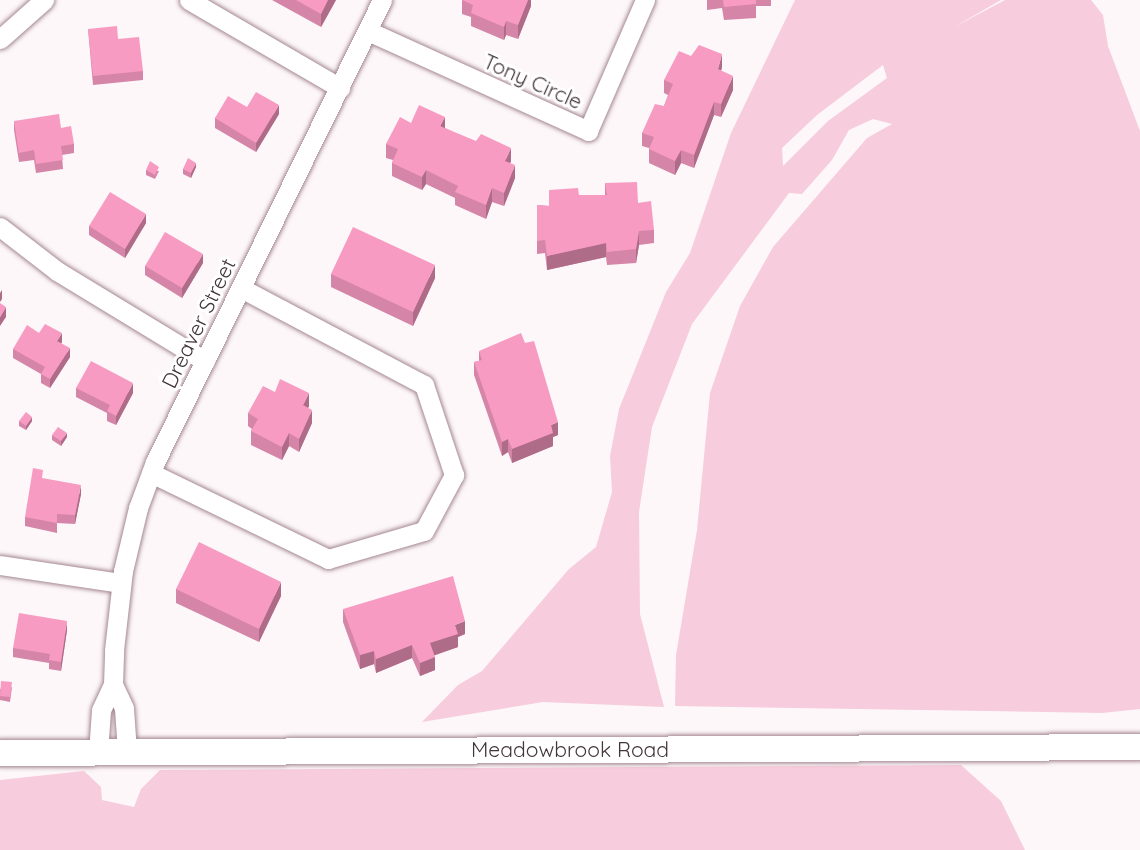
<!DOCTYPE html>
<style>
body{margin:0}
#map{position:relative;width:1140px;height:850px;overflow:hidden;background:#fdf7f9;font-family:Quicksand,sans-serif}
div>[style]{position:absolute}
.green>*{inset:0;background:#f7ccdc}
.roads{filter:drop-shadow(0 0 2px #a48792) drop-shadow(0 0 2px #a48792)}
.street>*{height:19px;margin:-9.5px;padding:0 9.5px;transform-origin:9.5px;border-radius:9.5px;background:#fff}
.secondary>*{height:26px;margin:-13px;padding:0 13px;transform-origin:13px;border-radius:13px;background:#fff}
.wall>*{inset:0;background:#d585a7}
.shaded-wall>*{inset:0;background:#ae6c88}
.building>*{inset:0;background:#f89bc2}
span{translate:-50% -50%;white-space:nowrap;text-align:center;line-height:1.15;-webkit-text-stroke:6px #fff;paint-order:stroke}
.street-label{font-size:21px;color:#43363b}
</style>
<div id="map">
<div class="green">
<i style="clip-path:polygon(evenodd,795px 0,1001px 0,954px 27px,1005px 0,1091px 0,1103px 15px,1108px 46px,1140px 131px,1140px 709px,1102px 713px,675px 706px,676px 655px,697px 530px,710px 393px,740px 306px,773px 247px,867px 138px,892px 124px,873px 119px,849px 130px,832px 160px,802px 194px,789px 193px,692px 324px,652px 427px,639px 512px,640px 614px,664px 707px,543px 702px,422px 722px,458px 685px,482px 671px,569px 569px,596px 547px,612px 492px,610px 456px,619px 409px,666px 292px,690px 253px,731px 133px,795px 0,883px 65px,887px 78px,828px 121px,783px 166px,782px 148px,817px 115px,883px 65px)"></i>
<i style="clip-path:polygon(961px 765px,1001px 801px,1025px 850px,0 850px,0 780px,84px 771px,101px 787px,102px 800px,134px 807px,141px 789px,160px 770px)"></i>
</div>
<div class="roads">
<div class="street">
<i style="left:189px;top:0;width:175px;rotate:30.2deg"></i>
<i style="left:368px;top:31px;width:242px;rotate:24.4deg"></i>
<i style="left:588px;top:131px;width:143px;rotate:-66.5deg"></i>
<i style="left:0;top:39px;width:59px;rotate:-41.6deg"></i>
<i style="left:0;top:227px;width:72px;rotate:37.7deg"></i>
<i style="left:57px;top:271px;width:173px;rotate:31.3deg"></i>
<i style="left:151px;top:473px;width:197px;rotate:25.9deg"></i>
<i style="left:328px;top:559px;width:100px;rotate:-16.3deg"></i>
<i style="left:424px;top:531px;width:64px;rotate:-61.8deg"></i>
<i style="left:454px;top:475px;width:95px;rotate:-108.4deg"></i>
<i style="left:424px;top:385px;width:207px;rotate:-152.1deg"></i>
<i style="left:0;top:565px;width:122px;rotate:8.5deg"></i>
<i style="left:127px;top:752px;width:44px;rotate:-93.9deg"></i>
<i style="left:124px;top:708px;width:26px;rotate:-115deg"></i>
<i style="left:113px;top:684px;width:34px;rotate:-88deg"></i>
<i style="left:114px;top:650px;width:80px;rotate:-83.5deg"></i>
<i style="left:123px;top:571px;width:65px;rotate:-76.6deg"></i>
<i style="left:138px;top:508px;width:49px;rotate:-69.7deg"></i>
<i style="left:155px;top:462px;width:515px;rotate:-63.83deg"></i>
<i style="left:98px;top:753px;width:43px;rotate:-86deg"></i>
<i style="left:101px;top:710px;width:29px;rotate:-65deg"></i>
</div>
<div class="secondary">
<i style="left:0;top:753px;width:1140px;rotate:-0.3deg"></i>
</div>
</div>
<div class="wall">
<i style="clip-path:polygon(272px 0,336px 0,321px 27px)"></i>
<i style="clip-path:polygon(462px 0,531px 0,531px 6px,518px 39px,506px 35px,504px 40px,471px 26px,471px 17px,462px 14px)"></i>
<i style="clip-path:polygon(707px 0,771px 0,771px 6px,756px 6px,756px 18px,724px 20px,722px 8px,707px 10px)"></i>
<i style="clip-path:polygon(88px 29px,118px 39px,143px 71px,143px 80px,93px 85px)"></i>
<i style="clip-path:polygon(722px 67px,721px 71px,733px 90px,721px 117px,714px 115px,694px 168px,681px 163px,675px 175px,649px 163px,649px 148px,642px 146px,642px 133px,664px 106px,668px 95px,664px 93px,664px 80px)"></i>
<i style="clip-path:polygon(279px 114px,256px 152px,215px 128px,215px 118px)"></i>
<i style="clip-path:polygon(14px 121px,61px 128px,74px 144px,74px 153px,62px 155px,63px 169px,36px 173px,34px 160px,19px 162px,14px 130px)"></i>
<i style="clip-path:polygon(411px 123px,445px 128px,511px 161px,510px 163px,515px 178px,504px 206px,492px 202px,486px 219px,455px 205px,455px 198px,426px 184px,422px 190px,392px 176px,392px 163px,393px 160px,386px 158px,386px 144px)"></i>
<i style="clip-path:polygon(196px 167px,191px 178px,183px 174px,183px 169px)"></i>
<i style="clip-path:polygon(146px 170px,159px 171px,155px 179px,146px 175px)"></i>
<i style="clip-path:polygon(605px 183px,638px 203px,654px 230px,654px 243px,639px 245px,636px 263px,607px 265px,606px 257px,547px 270px,545px 253px,537px 254px,537px 205px,549px 206px,579px 195px,605px 195px)"></i>
<i style="clip-path:polygon(146px 223px,125px 258px,89px 235px,89px 226px)"></i>
<i style="clip-path:polygon(203px 263px,182px 298px,145px 275px,145px 266px)"></i>
<i style="clip-path:polygon(331px 274px,435px 278px,413px 326px,331px 287px)"></i>
<i style="clip-path:polygon(39px 333px,62px 342px,61px 343px,70px 357px,50px 388px,41px 383px,41px 374px,13px 358px,13px 349px)"></i>
<i style="clip-path:polygon(479px 351px,558px 435px,553px 437px,553px 446px,512px 463px,508px 452px,502px 456px,474px 375px,474px 362px,479px 361px)"></i>
<i style="clip-path:polygon(76px 388px,133px 393px,116px 425px,107px 421px,107px 413px,76px 397px)"></i>
<i style="clip-path:polygon(275px 392px,309px 406px,308px 408px,312px 423px,299px 452px,289px 446px,282px 460px,251px 445px,251px 431px,252px 429px,248px 426px,248px 413px)"></i>
<i style="clip-path:polygon(19px 421px,32px 421px,26px 430px,19px 426px)"></i>
<i style="clip-path:polygon(52px 435px,67px 437px,61px 446px,52px 440px)"></i>
<i style="clip-path:polygon(81px 494px,75px 524px,57px 523px,57px 533px,25px 526px,25px 517px)"></i>
<i style="clip-path:polygon(176px 589px,281px 596px,259px 642px,176px 603px)"></i>
<i style="clip-path:polygon(343px 609px,465px 634px,458px 637px,458px 647px,434px 655px,435px 670px,420px 676px,412px 658px,376px 673px,374px 664px,360px 669px,343px 622px)"></i>
<i style="clip-path:polygon(67px 630px,61px 671px,49px 669px,49px 663px,13px 657px,13px 648px)"></i>
<i style="clip-path:polygon(12px 687px,10px 702px,0 700px,0 689px)"></i>
</div>
<div class="shaded-wall">
<i style="clip-path:polygon(328px 0,336px 0,321px 27px,321px 14px)"></i>
<i style="clip-path:polygon(528px 0,531px 0,531px 6px,518px 39px,518px 25px)"></i>
<i style="clip-path:polygon(506px 21px,506px 35px,504px 40px,504px 27px)"></i>
<i style="clip-path:polygon(722px 54px,722px 67px,718px 82px,718px 69px)"></i>
<i style="clip-path:polygon(733px 76px,733px 90px,721px 117px,721px 104px)"></i>
<i style="clip-path:polygon(714px 102px,714px 115px,694px 168px,694px 155px)"></i>
<i style="clip-path:polygon(279px 105px,279px 114px,256px 152px,256px 143px)"></i>
<i style="clip-path:polygon(445px 117px,445px 130px,440px 126px)"></i>
<i style="clip-path:polygon(511px 148px,511px 161px,505px 175px,505px 161px)"></i>
<i style="clip-path:polygon(681px 150px,681px 163px,675px 175px,675px 161px)"></i>
<i style="clip-path:polygon(196px 163px,196px 167px,191px 178px,191px 173px)"></i>
<i style="clip-path:polygon(515px 165px,515px 178px,504px 206px,504px 193px)"></i>
<i style="clip-path:polygon(426px 170px,426px 184px,422px 190px,422px 177px)"></i>
<i style="clip-path:polygon(492px 188px,492px 202px,486px 219px,486px 205px)"></i>
<i style="clip-path:polygon(146px 214px,146px 223px,125px 258px,125px 249px)"></i>
<i style="clip-path:polygon(639px 231px,639px 245px,636px 263px,636px 249px)"></i>
<i style="clip-path:polygon(606px 243px,606px 257px,547px 270px,547px 256px)"></i>
<i style="clip-path:polygon(203px 254px,203px 263px,182px 298px,182px 288px)"></i>
<i style="clip-path:polygon(435px 265px,435px 278px,413px 326px,413px 312px)"></i>
<i style="clip-path:polygon(2px 290px,2px 299px,0 302px,0 293px)"></i>
<i style="clip-path:polygon(6px 307px,6px 317px,0 326px,0 317px)"></i>
<i style="clip-path:polygon(62px 333px,62px 342px,57px 350px,57px 341px)"></i>
<i style="clip-path:polygon(70px 348px,70px 357px,50px 388px,50px 379px)"></i>
<i style="clip-path:polygon(133px 383px,133px 393px,116px 425px,116px 416px)"></i>
<i style="clip-path:polygon(309px 393px,309px 406px,303px 419px,303px 405px)"></i>
<i style="clip-path:polygon(312px 410px,312px 423px,299px 452px,299px 439px)"></i>
<i style="clip-path:polygon(32px 417px,32px 421px,26px 430px,26px 426px)"></i>
<i style="clip-path:polygon(558px 422px,558px 435px,553px 437px,553px 446px,512px 463px,512px 449px,551px 425px)"></i>
<i style="clip-path:polygon(67px 433px,67px 437px,61px 446px,61px 441px)"></i>
<i style="clip-path:polygon(289px 433px,289px 446px,282px 460px,282px 447px)"></i>
<i style="clip-path:polygon(508px 439px,508px 452px,502px 456px,502px 442px)"></i>
<i style="clip-path:polygon(81px 485px,81px 494px,75px 524px,75px 515px)"></i>
<i style="clip-path:polygon(281px 582px,281px 596px,259px 642px,259px 629px)"></i>
<i style="clip-path:polygon(67px 621px,67px 630px,61px 671px,61px 662px)"></i>
<i style="clip-path:polygon(465px 621px,465px 634px,458px 637px,458px 647px,430px 657px,430px 643px,455px 625px)"></i>
<i style="clip-path:polygon(412px 645px,412px 658px,376px 673px,376px 659px)"></i>
<i style="clip-path:polygon(374px 651px,374px 664px,360px 669px,360px 655px)"></i>
<i style="clip-path:polygon(435px 657px,435px 670px,420px 676px,420px 663px)"></i>
</div>
<div class="building">
<i style="clip-path:polygon(296px 0,328px 0,321px 14px)"></i>
<i style="clip-path:polygon(462px 0,528px 0,518px 25px,506px 21px,504px 27px,471px 13px,473px 5px)"></i>
<i style="clip-path:polygon(723px 0,756px 0,756px 4px,724px 7px)"></i>
<i style="clip-path:polygon(117px 26px,118px 39px,139px 37px,143px 71px,93px 76px,88px 29px)"></i>
<i style="clip-path:polygon(699px 45px,722px 54px,718px 69px,733px 76px,721px 104px,714px 102px,694px 155px,681px 150px,675px 161px,649px 149px,654px 137px,642px 133px,655px 104px,664px 106px,673px 84px,664px 80px,679px 51px,691px 56px)"></i>
<i style="clip-path:polygon(256px 92px,279px 105px,256px 143px,215px 118px,228px 96px,247px 107px)"></i>
<i style="clip-path:polygon(419px 105px,445px 117px,440px 126px,476px 141px,481px 134px,511px 148px,505px 161px,515px 165px,504px 193px,492px 188px,486px 205px,455px 192px,458px 186px,426px 170px,422px 177px,392px 163px,398px 149px,386px 144px,400px 117px,411px 123px)"></i>
<i style="clip-path:polygon(59px 114px,61px 128px,71px 126px,74px 144px,61px 146px,63px 160px,36px 164px,34px 150px,19px 153px,14px 121px)"></i>
<i style="clip-path:polygon(188px 158px,196px 163px,191px 173px,183px 169px)"></i>
<i style="clip-path:polygon(150px 161px,159px 167px,155px 175px,146px 170px)"></i>
<i style="clip-path:polygon(637px 182px,638px 203px,651px 201px,654px 230px,639px 231px,636px 249px,607px 252px,606px 243px,547px 256px,545px 240px,537px 241px,537px 205px,549px 206px,549px 190px,578px 188px,579px 195px,607px 195px,605px 183px)"></i>
<i style="clip-path:polygon(110px 192px,146px 214px,125px 249px,89px 226px)"></i>
<i style="clip-path:polygon(353px 227px,435px 265px,413px 312px,331px 274px)"></i>
<i style="clip-path:polygon(165px 232px,203px 254px,182px 288px,145px 266px)"></i>
<i style="clip-path:polygon(0 303px,6px 307px,0 317px)"></i>
<i style="clip-path:polygon(45px 324px,62px 333px,57px 341px,70px 348px,50px 379px,41px 374px,45px 367px,13px 349px,27px 325px,39px 333px)"></i>
<i style="clip-path:polygon(521px 333px,525px 343px,534px 341px,558px 422px,551px 425px,553px 433px,512px 449px,508px 439px,502px 442px,474px 362px,482px 360px,479px 351px)"></i>
<i style="clip-path:polygon(91px 361px,133px 383px,116px 416px,107px 411px,110px 405px,76px 388px)"></i>
<i style="clip-path:polygon(280px 379px,309px 393px,303px 405px,312px 410px,299px 439px,289px 433px,282px 447px,251px 431px,258px 419px,248px 413px,263px 386px,275px 392px)"></i>
<i style="clip-path:polygon(26px 412px,32px 417px,26px 426px,19px 421px)"></i>
<i style="clip-path:polygon(58px 427px,67px 433px,61px 441px,52px 435px)"></i>
<i style="clip-path:polygon(33px 468px,43px 470px,42px 478px,81px 485px,75px 515px,57px 514px,57px 523px,25px 517px)"></i>
<i style="clip-path:polygon(199px 542px,281px 582px,259px 629px,176px 589px)"></i>
<i style="clip-path:polygon(453px 576px,465px 621px,455px 625px,458px 634px,430px 643px,435px 657px,420px 663px,412px 645px,376px 659px,374px 651px,360px 655px,343px 609px)"></i>
<i style="clip-path:polygon(19px 613px,67px 621px,61px 662px,49px 660px,50px 654px,13px 648px)"></i>
<i style="clip-path:polygon(1px 681px,12px 682px,10px 697px,0 696px)"></i>
</div>
<div class="street-label">
<span style="left:533px;top:81px;rotate:24deg">Tony Circle</span>
<span style="left:198px;top:323px;rotate:-64deg">Dreaver Street</span>
<span style="left:570px;top:749px">Meadowbrook Road</span>
</div>
</div>
